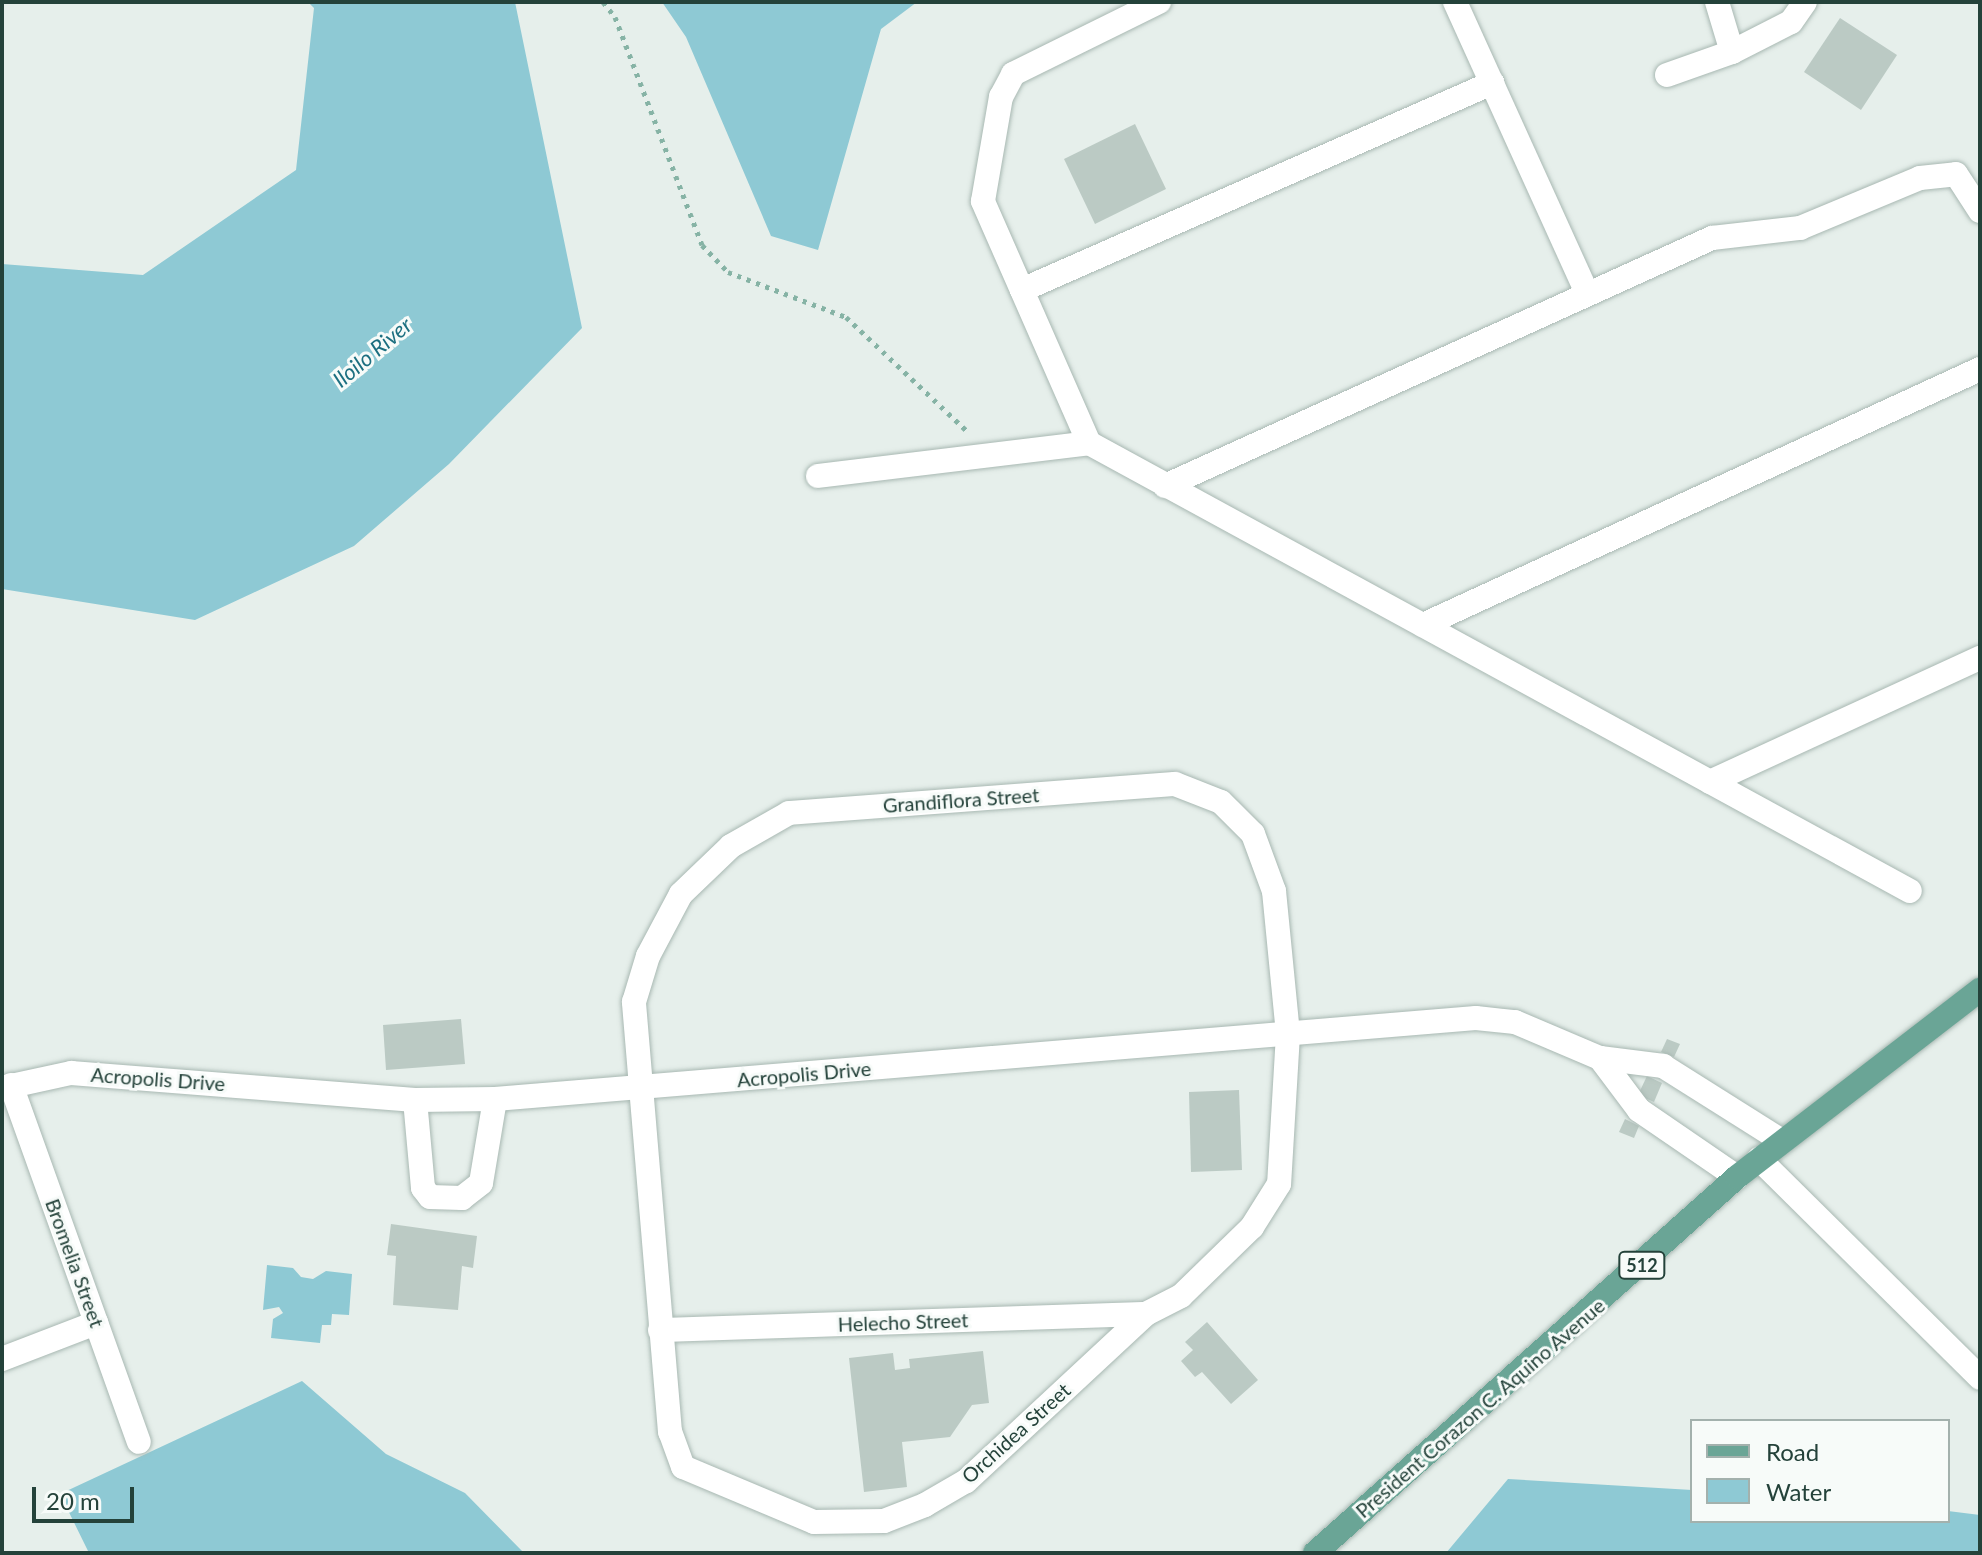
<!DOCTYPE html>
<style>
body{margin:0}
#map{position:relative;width:1982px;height:1555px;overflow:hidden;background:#e6efeb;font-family:Lato,sans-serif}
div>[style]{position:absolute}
.water>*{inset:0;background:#8ec9d4}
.building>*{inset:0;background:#bbcac4}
.path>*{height:5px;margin-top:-2.5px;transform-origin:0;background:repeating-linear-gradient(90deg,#86b3a5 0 4px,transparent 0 10px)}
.roads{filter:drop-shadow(0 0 2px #a8b8b2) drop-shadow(0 0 2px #a8b8b2)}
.minor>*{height:24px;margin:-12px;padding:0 12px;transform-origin:12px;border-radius:12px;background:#fff}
.major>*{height:24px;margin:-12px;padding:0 12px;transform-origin:12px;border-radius:12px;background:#6aa596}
span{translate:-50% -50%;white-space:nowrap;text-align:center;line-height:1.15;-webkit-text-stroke:6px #f7fbf9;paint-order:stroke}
.shield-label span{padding:2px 6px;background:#f7fbf9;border:2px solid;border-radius:6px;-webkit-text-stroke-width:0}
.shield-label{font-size:18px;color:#24423a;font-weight:700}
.street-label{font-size:20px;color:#24423a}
.water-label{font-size:22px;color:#1c6f80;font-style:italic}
.frame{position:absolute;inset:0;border:4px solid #24423a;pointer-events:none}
.legend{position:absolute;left:1690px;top:1419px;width:260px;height:104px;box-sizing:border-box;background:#f7fbf9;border:2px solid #a3b1ad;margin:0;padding:10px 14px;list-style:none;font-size:24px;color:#24423a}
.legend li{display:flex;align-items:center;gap:16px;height:40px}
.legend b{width:40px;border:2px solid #a3b1ad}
.scale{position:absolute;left:32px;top:1487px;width:102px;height:36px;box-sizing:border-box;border:4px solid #24423a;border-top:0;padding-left:10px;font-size:24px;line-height:28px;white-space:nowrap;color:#24423a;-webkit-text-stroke:6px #f7fbf9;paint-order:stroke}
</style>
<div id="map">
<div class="water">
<i style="clip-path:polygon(308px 2px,515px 2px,582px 328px,449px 464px,354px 546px,195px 620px,2px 589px,2px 264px,143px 275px,296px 170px,314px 8px)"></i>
<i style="clip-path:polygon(662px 2px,917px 2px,881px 29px,818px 250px,771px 236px,686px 37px)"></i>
<i style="clip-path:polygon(267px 1265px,293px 1268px,301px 1277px,313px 1279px,326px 1271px,352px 1274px,349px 1315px,332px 1314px,331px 1325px,322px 1325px,320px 1343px,271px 1338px,273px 1319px,283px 1313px,279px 1307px,263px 1310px)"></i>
<i style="clip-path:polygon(302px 1381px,386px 1454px,465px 1493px,524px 1553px,89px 1553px,60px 1494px)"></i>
<i style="clip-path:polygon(1508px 1479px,1692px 1490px,1692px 1521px,1948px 1521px,1948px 1511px,1980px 1515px,1980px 1553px,1446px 1553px)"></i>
</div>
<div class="building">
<i style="clip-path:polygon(1840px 18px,1897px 55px,1861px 110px,1804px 72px)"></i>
<i style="clip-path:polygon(1135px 124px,1166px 189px,1095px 224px,1064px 159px)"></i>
<i style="clip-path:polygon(461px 1019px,465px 1064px,386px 1070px,383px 1025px)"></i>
<i style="clip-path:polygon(1667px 1039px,1680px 1044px,1674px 1057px,1661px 1052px)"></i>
<i style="clip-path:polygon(1647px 1076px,1662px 1083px,1654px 1102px,1638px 1095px)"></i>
<i style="clip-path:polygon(1239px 1090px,1242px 1170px,1191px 1172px,1189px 1092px)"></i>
<i style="clip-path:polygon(1625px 1119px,1639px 1126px,1634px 1138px,1619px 1132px)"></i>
<i style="clip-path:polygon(391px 1224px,477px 1236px,473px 1268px,462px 1266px,458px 1310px,393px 1305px,396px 1256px,387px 1255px)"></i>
<i style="clip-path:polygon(1207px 1322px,1258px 1380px,1231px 1404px,1202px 1372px,1195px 1377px,1181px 1361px,1193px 1350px,1185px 1342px)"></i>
<i style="clip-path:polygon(983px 1351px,989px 1403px,972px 1405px,950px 1437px,902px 1442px,907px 1487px,864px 1492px,849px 1358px,893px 1353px,895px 1370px,910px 1368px,909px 1359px)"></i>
</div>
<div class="path">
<i style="left:603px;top:2px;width:19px;rotate:51deg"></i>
<i style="left:615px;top:17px;width:244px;rotate:69.1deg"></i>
<i style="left:702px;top:245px;width:37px;rotate:46deg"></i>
<i style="left:728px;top:272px;width:126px;rotate:20.9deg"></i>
<i style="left:846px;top:317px;width:165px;rotate:43.3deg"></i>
</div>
<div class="roads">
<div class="minor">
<i style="left:1455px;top:2px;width:320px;rotate:65.6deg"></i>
<i style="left:1717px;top:2px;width:52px;rotate:73.3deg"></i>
<i style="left:1667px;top:75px;width:69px;rotate:-19.5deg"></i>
<i style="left:1732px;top:52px;width:66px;rotate:-27deg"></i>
<i style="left:1791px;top:22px;width:24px;rotate:-55deg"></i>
<i style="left:1022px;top:290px;width:514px;rotate:-23.77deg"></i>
<i style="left:1089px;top:443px;width:264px;rotate:-113.7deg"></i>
<i style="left:983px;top:201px;width:106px;rotate:-80.2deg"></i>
<i style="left:1001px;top:97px;width:26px;rotate:-62deg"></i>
<i style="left:1013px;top:74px;width:163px;rotate:-26.3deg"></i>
<i style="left:818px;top:476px;width:273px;rotate:-6.9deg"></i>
<i style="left:1089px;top:443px;width:935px;rotate:28.62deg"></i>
<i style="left:1165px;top:486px;width:601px;rotate:-24.39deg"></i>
<i style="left:1712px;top:238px;width:89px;rotate:-6.5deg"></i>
<i style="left:1800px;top:228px;width:130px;rotate:-22.6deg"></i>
<i style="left:1920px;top:178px;width:36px;rotate:-6deg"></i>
<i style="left:1956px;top:174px;width:44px;rotate:57deg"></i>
<i style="left:1423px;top:625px;width:613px;rotate:-24.68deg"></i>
<i style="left:1710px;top:782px;width:297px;rotate:-24.7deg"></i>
<i style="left:1175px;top:784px;width:49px;rotate:21.4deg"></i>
<i style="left:1221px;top:802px;width:45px;rotate:45deg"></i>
<i style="left:1253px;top:834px;width:61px;rotate:69.8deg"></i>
<i style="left:1274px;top:891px;width:144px;rotate:84.4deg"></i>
<i style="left:1288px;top:1034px;width:150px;rotate:93.4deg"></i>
<i style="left:1279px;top:1184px;width:51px;rotate:122.1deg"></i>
<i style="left:1252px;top:1227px;width:99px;rotate:135.8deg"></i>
<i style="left:1181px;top:1296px;width:39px;rotate:153deg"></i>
<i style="left:1146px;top:1314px;width:246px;rotate:137.1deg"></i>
<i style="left:966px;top:1481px;width:48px;rotate:149.7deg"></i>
<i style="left:925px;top:1505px;width:44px;rotate:158.7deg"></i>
<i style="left:884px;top:1521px;width:70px;rotate:179.2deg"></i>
<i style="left:814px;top:1522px;width:142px;rotate:-157.2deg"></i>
<i style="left:683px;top:1467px;width:37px;rotate:-110deg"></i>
<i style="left:670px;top:1432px;width:432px;rotate:-94.8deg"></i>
<i style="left:634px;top:1002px;width:48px;rotate:-73.1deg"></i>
<i style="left:648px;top:956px;width:70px;rotate:-62deg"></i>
<i style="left:681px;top:894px;width:69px;rotate:-43.8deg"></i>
<i style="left:731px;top:846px;width:67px;rotate:-29.6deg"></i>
<i style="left:789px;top:813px;width:387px;rotate:-4.3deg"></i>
<i style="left:1600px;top:1058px;width:65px;rotate:53.1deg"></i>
<i style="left:1639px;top:1110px;width:119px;rotate:34.4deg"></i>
<i style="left:11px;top:1085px;width:379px;rotate:70.3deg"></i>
<i style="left:2px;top:1088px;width:71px;rotate:-12.3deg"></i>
<i style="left:71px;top:1073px;width:345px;rotate:4.5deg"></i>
<i style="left:415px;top:1100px;width:80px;rotate:-0.7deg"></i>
<i style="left:495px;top:1099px;width:984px;rotate:-4.72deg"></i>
<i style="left:1476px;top:1018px;width:39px;rotate:6deg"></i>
<i style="left:1515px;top:1022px;width:92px;rotate:23deg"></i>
<i style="left:1600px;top:1058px;width:64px;rotate:7.2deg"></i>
<i style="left:1663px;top:1066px;width:141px;rotate:32.2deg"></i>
<i style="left:415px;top:1100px;width:88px;rotate:84.8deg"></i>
<i style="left:423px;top:1188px;width:11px;rotate:52deg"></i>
<i style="left:430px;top:1197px;width:32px;rotate:2deg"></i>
<i style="left:462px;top:1198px;width:24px;rotate:-38deg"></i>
<i style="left:481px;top:1183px;width:85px;rotate:-80.5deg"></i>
<i style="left:1759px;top:1159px;width:311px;rotate:44.7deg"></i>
<i style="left:660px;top:1330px;width:486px;rotate:-1.9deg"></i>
<i style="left:2px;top:1359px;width:101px;rotate:-21deg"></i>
</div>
<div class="major">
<i style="left:1315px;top:1553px;width:565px;rotate:-41.7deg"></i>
<i style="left:1737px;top:1177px;width:307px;rotate:-37.6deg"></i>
</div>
</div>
<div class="shield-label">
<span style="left:1642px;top:1265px">512</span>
</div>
<div class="street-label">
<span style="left:961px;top:800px;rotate:-4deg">Grandiflora Street</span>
<span style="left:804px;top:1074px;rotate:-5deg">Acropolis Drive</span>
<span style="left:158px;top:1079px;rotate:4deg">Acropolis Drive</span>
<span style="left:75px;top:1263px;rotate:70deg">Bromelia Street</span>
<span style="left:903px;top:1322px;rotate:-2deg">Helecho Street</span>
<span style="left:1480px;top:1408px;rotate:-41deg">President Corazon C. Aquino Avenue</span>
<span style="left:1016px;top:1433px;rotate:-42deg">Orchidea Street</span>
</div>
<div class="water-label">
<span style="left:372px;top:352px;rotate:-40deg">Iloilo River</span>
</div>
<div class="frame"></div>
<ul class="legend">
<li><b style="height:10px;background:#6aa596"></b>Road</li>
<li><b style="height:22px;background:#8ec9d4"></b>Water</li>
</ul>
<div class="scale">20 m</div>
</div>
